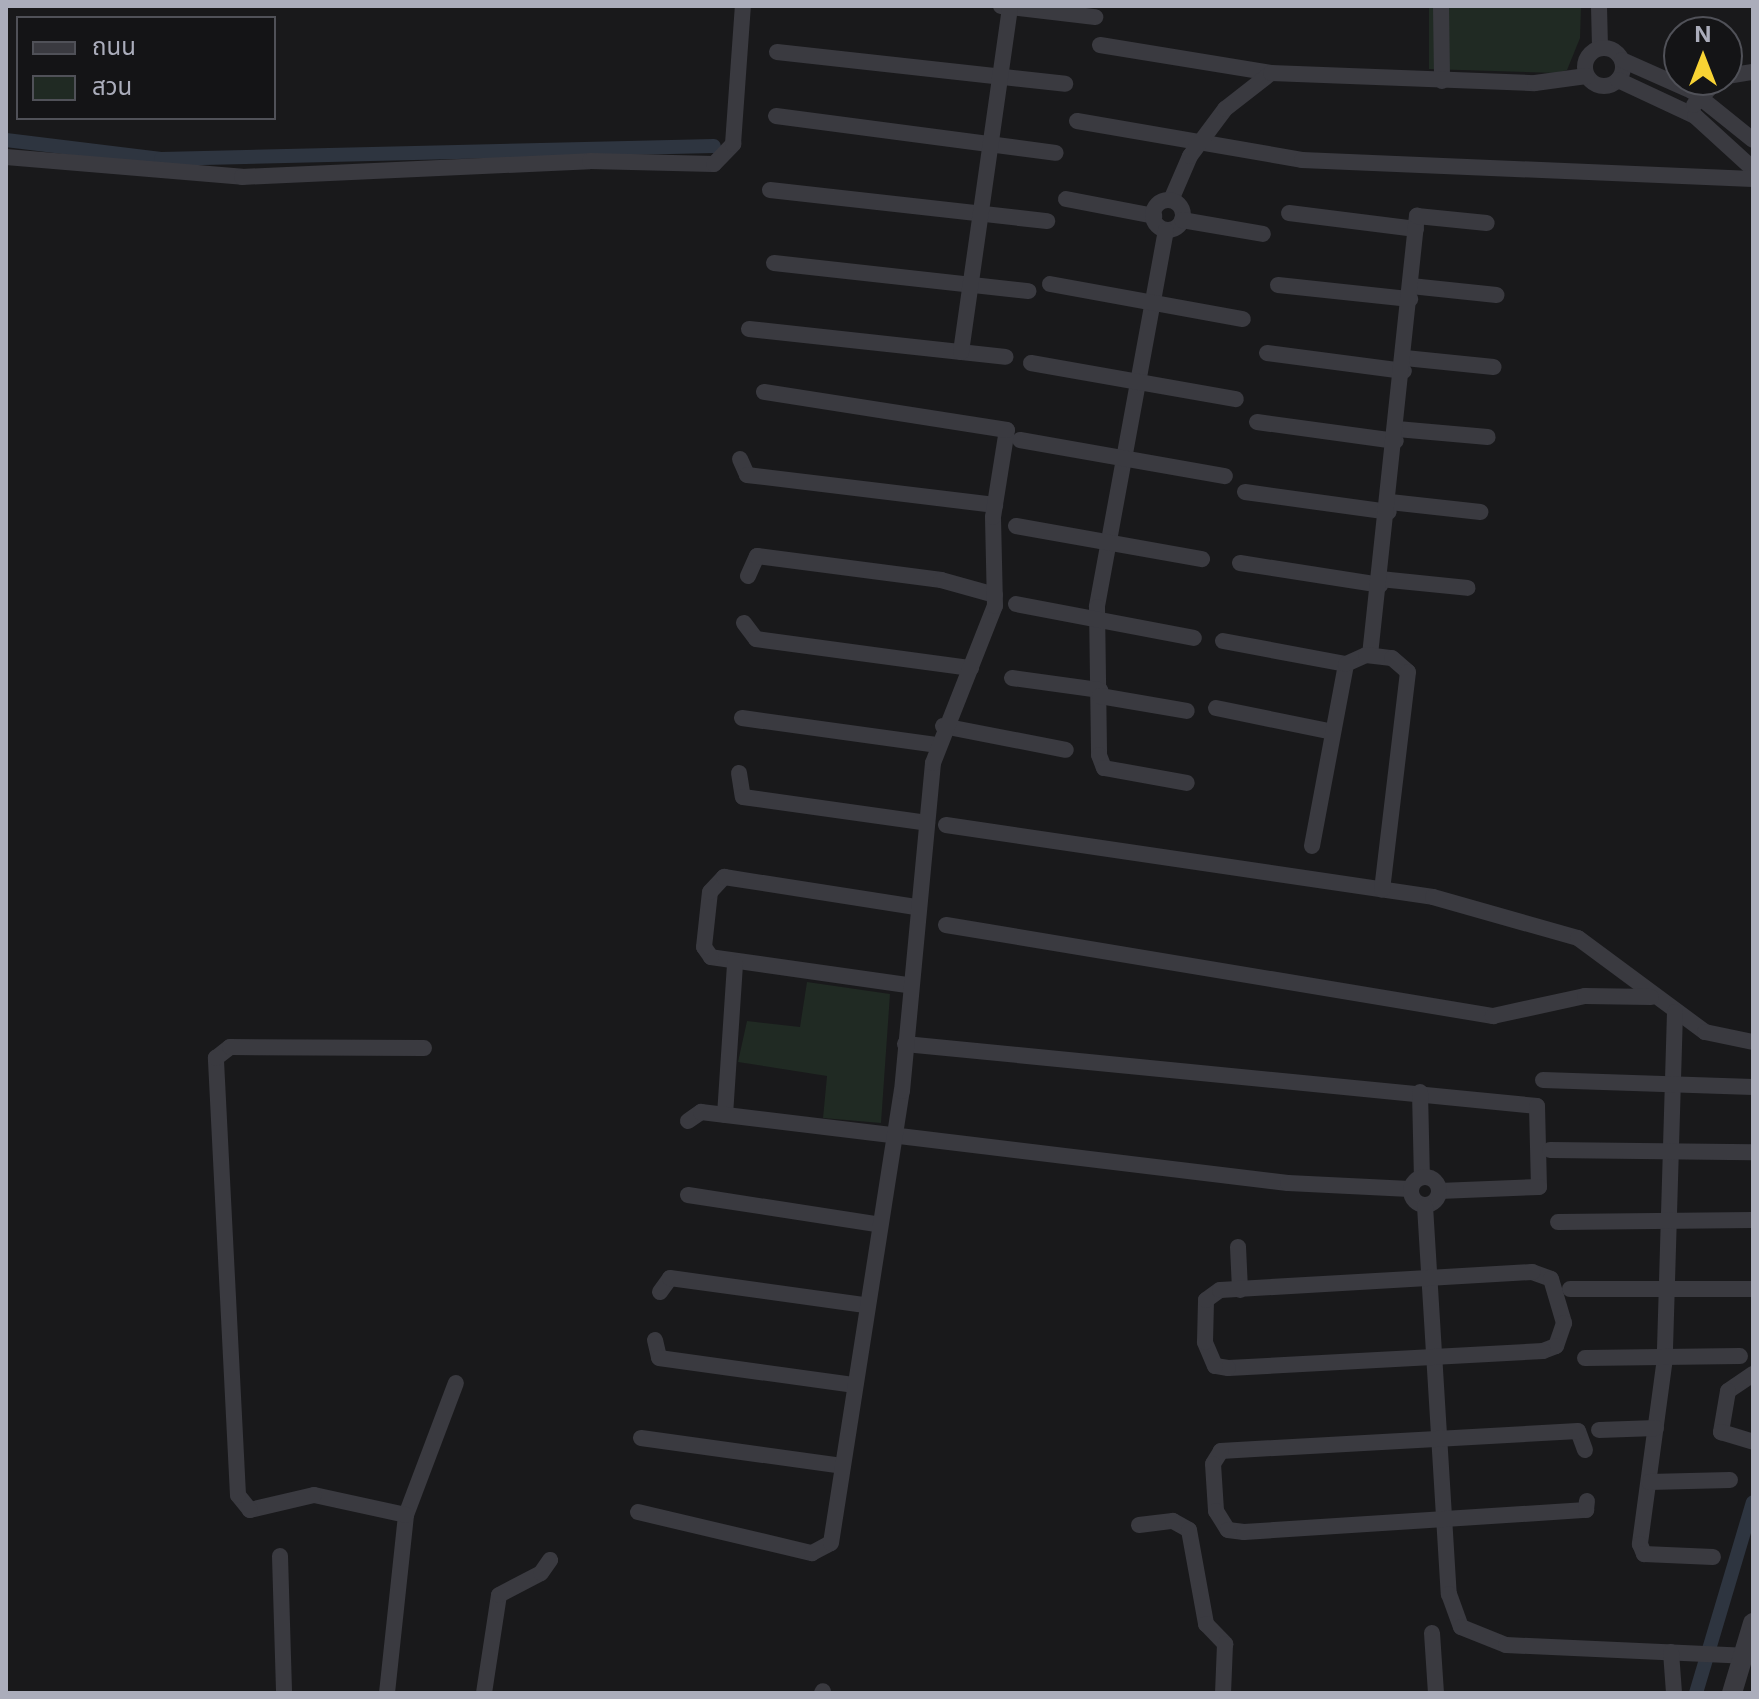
<!DOCTYPE html>
<meta charset="utf-8">
<style>
body{margin:0}
#map{position:relative;width:1759px;height:1699px;overflow:hidden;background:#19191b;font-family:Inter,"Noto Sans Thai",sans-serif}
div>[style]{position:absolute}
.green>*{inset:0;background:#202a23}
.canal>*{height:14px;margin:-7px;padding:0 7px;transform-origin:7px;border-radius:7px;background:#2e3540}
.minor>*{height:16px;margin:-8px;padding:0 8px;transform-origin:8px;border-radius:8px;background:#3a3a40}
.minor>.ring{margin:-8px;padding:0;box-sizing:content-box;background:none;border:16px solid #3a3a40;border-radius:50%}
.tertiary>*{height:20px;margin:-10px;padding:0 10px;transform-origin:10px;border-radius:10px;background:#3a3a40}
span{translate:-50% -50%;white-space:nowrap;text-align:center;line-height:1.15;-webkit-text-stroke:8px #141416;paint-order:stroke}
.frame{position:absolute;inset:0;border:8px solid #abadbb;pointer-events:none}
.legend{position:absolute;left:16px;top:16px;width:260px;height:104px;box-sizing:border-box;background:#141416;border:2px solid #505158;margin:0;padding:10px 14px;list-style:none;font-size:24px;color:#abadbb}
.legend li{display:flex;align-items:center;gap:16px;height:40px}
.legend b{width:40px;border:2px solid #505158}
.north{position:absolute;left:1663px;top:16px;width:80px;height:80px;box-sizing:border-box;background:#141416;border:2px solid #505158;border-radius:50%;rotate:0deg;font-size:22px;font-weight:700;line-height:32px;text-align:center;color:#abadbb}
.north::after{content:'';display:block;margin:auto;width:28px;height:36px;background:#f8d334;clip-path:polygon(50% 0,100% 100%,50% 72%,0 100%)}
</style>
<div id="map">
<div class="green">
<i style="clip-path:polygon(1429px 6px,1581px 6px,1580px 38px,1567px 70px,1556px 73px,1429px 69px)"></i>
<i style="clip-path:polygon(807px 982px,890px 994px,881px 1123px,823px 1118px,827px 1076px,738px 1062px,747px 1021px,800px 1027px)"></i>
</div>
<div class="canal">
<i style="left:6px;top:140px;width:156px;rotate:7deg"></i>
<i style="left:161px;top:159px;width:553px;rotate:-1.35deg"></i>
<i style="left:1696px;top:1693px;width:199px;rotate:-73.4deg"></i>
</div>
<div class="minor">
<i style="left:1001px;top:6px;width:95px;rotate:6.7deg"></i>
<i style="left:1441px;top:6px;width:75px;rotate:89.2deg"></i>
<i style="left:1599px;top:6px;width:42px;rotate:88.6deg"></i>
<i style="left:1100px;top:45px;width:173px;rotate:9.3deg"></i>
<i class="ring" style="left:1585px;top:48px;width:22px;height:22px"></i>
<i style="left:777px;top:52px;width:290px;rotate:6.3deg"></i>
<i style="left:1622px;top:60px;width:77px;rotate:23.9deg"></i>
<i style="left:1692px;top:91px;width:78px;rotate:38.8deg"></i>
<i style="left:1727px;top:76px;width:26px;rotate:-9deg"></i>
<i style="left:1618px;top:80px;width:85px;rotate:25.1deg"></i>
<i style="left:1695px;top:116px;width:79px;rotate:42.4deg"></i>
<i style="left:1694px;top:105px;width:34px;rotate:-47deg"></i>
<i style="left:776px;top:116px;width:282px;rotate:7.5deg"></i>
<i style="left:1077px;top:121px;width:228px;rotate:9.8deg"></i>
<i style="left:1302px;top:160px;width:451px;rotate:2.4deg"></i>
<i style="left:6px;top:157px;width:237px;rotate:4.8deg"></i>
<i style="left:242px;top:177px;width:348px;rotate:-2.6deg"></i>
<i style="left:590px;top:161px;width:124px;rotate:1.4deg"></i>
<i style="left:714px;top:164px;width:28px;rotate:-46deg"></i>
<i style="left:733px;top:144px;width:138px;rotate:-85.9deg"></i>
<i style="left:770px;top:190px;width:279px;rotate:6.4deg"></i>
<i style="left:1066px;top:199px;width:90px;rotate:10.9deg"></i>
<i style="left:1171px;top:200px;width:48px;rotate:-66.6deg"></i>
<i style="left:1190px;top:156px;width:59px;rotate:-53.3deg"></i>
<i style="left:1225px;top:109px;width:58px;rotate:-38deg"></i>
<i style="left:1271px;top:73px;width:264px;rotate:2.2deg"></i>
<i style="left:1535px;top:83px;width:52px;rotate:-7.7deg"></i>
<i class="ring" style="left:1153px;top:200px;width:14px;height:14px"></i>
<i style="left:1289px;top:213px;width:128px;rotate:7.2deg"></i>
<i style="left:1182px;top:220px;width:82px;rotate:9.8deg"></i>
<i style="left:1166px;top:230px;width:383px;rotate:100.4deg"></i>
<i style="left:1097px;top:607px;width:148px;rotate:89.2deg"></i>
<i style="left:1099px;top:755px;width:14px;rotate:69deg"></i>
<i style="left:1104px;top:768px;width:84px;rotate:10.2deg"></i>
<i style="left:774px;top:263px;width:256px;rotate:6.3deg"></i>
<i style="left:1050px;top:284px;width:196px;rotate:10.3deg"></i>
<i style="left:1278px;top:285px;width:133px;rotate:6.1deg"></i>
<i style="left:1411px;top:286px;width:86px;rotate:6deg"></i>
<i style="left:749px;top:329px;width:258px;rotate:6.2deg"></i>
<i style="left:961px;top:352px;width:349px;rotate:-81.9deg"></i>
<i style="left:1267px;top:353px;width:138px;rotate:7.5deg"></i>
<i style="left:1405px;top:358px;width:89px;rotate:5.8deg"></i>
<i style="left:1031px;top:363px;width:208px;rotate:10deg"></i>
<i style="left:1257px;top:422px;width:140px;rotate:7.8deg"></i>
<i style="left:1397px;top:429px;width:91px;rotate:5deg"></i>
<i style="left:1020px;top:440px;width:208px;rotate:10deg"></i>
<i style="left:740px;top:459px;width:17px;rotate:66deg"></i>
<i style="left:747px;top:475px;width:250px;rotate:6.9deg"></i>
<i style="left:1245px;top:492px;width:145px;rotate:7.9deg"></i>
<i style="left:1390px;top:502px;width:91px;rotate:6.3deg"></i>
<i style="left:1016px;top:526px;width:189px;rotate:10.1deg"></i>
<i style="left:1240px;top:563px;width:142px;rotate:8.9deg"></i>
<i style="left:748px;top:576px;width:22px;rotate:-66deg"></i>
<i style="left:757px;top:556px;width:186px;rotate:7.4deg"></i>
<i style="left:941px;top:580px;width:56px;rotate:15.5deg"></i>
<i style="left:1380px;top:579px;width:88px;rotate:5.8deg"></i>
<i style="left:1016px;top:604px;width:181px;rotate:10.8deg"></i>
<i style="left:744px;top:623px;width:20px;rotate:53deg"></i>
<i style="left:756px;top:639px;width:217px;rotate:7.7deg"></i>
<i style="left:1223px;top:641px;width:125px;rotate:10.6deg"></i>
<i style="left:1370px;top:655px;width:442px;rotate:-83.9deg"></i>
<i style="left:1417px;top:216px;width:70px;rotate:5.7deg"></i>
<i style="left:1012px;top:678px;width:89px;rotate:7.8deg"></i>
<i style="left:1100px;top:696px;width:88px;rotate:9.8deg"></i>
<i style="left:1216px;top:708px;width:119px;rotate:11.6deg"></i>
<i style="left:742px;top:718px;width:196px;rotate:7.9deg"></i>
<i style="left:943px;top:726px;width:125px;rotate:11deg"></i>
<i style="left:739px;top:773px;width:24px;rotate:81deg"></i>
<i style="left:743px;top:797px;width:186px;rotate:8deg"></i>
<i style="left:946px;top:825px;width:492px;rotate:8.4deg"></i>
<i style="left:1433px;top:897px;width:151px;rotate:15.8deg"></i>
<i style="left:1578px;top:938px;width:158px;rotate:36.5deg"></i>
<i style="left:1705px;top:1032px;width:49px;rotate:11.8deg"></i>
<i style="left:1312px;top:846px;width:185px;rotate:-79.4deg"></i>
<i style="left:1346px;top:664px;width:22px;rotate:-24deg"></i>
<i style="left:1366px;top:655px;width:26px;rotate:7deg"></i>
<i style="left:1392px;top:658px;width:21px;rotate:41deg"></i>
<i style="left:1408px;top:672px;width:219px;rotate:96.8deg"></i>
<i style="left:946px;top:925px;width:555px;rotate:9.45deg"></i>
<i style="left:1493px;top:1016px;width:94px;rotate:-12.3deg"></i>
<i style="left:1585px;top:996px;width:66px;rotate:0.9deg"></i>
<i style="left:907px;top:985px;width:198px;rotate:-171.9deg"></i>
<i style="left:711px;top:957px;width:12px;rotate:-125deg"></i>
<i style="left:704px;top:947px;width:55px;rotate:-83.8deg"></i>
<i style="left:710px;top:892px;width:21px;rotate:-47deg"></i>
<i style="left:724px;top:877px;width:194px;rotate:8.9deg"></i>
<i style="left:1675px;top:1012px;width:346px;rotate:91.7deg"></i>
<i style="left:1665px;top:1358px;width:188px;rotate:97.7deg"></i>
<i style="left:1640px;top:1544px;width:11px;rotate:68deg"></i>
<i style="left:1644px;top:1554px;width:69px;rotate:2.5deg"></i>
<i style="left:905px;top:1044px;width:635px;rotate:5.6deg"></i>
<i style="left:1537px;top:1106px;width:81px;rotate:88.6deg"></i>
<i style="left:1539px;top:1187px;width:100px;rotate:177.7deg"></i>
<i style="left:1543px;top:1080px;width:210px;rotate:1.9deg"></i>
<i style="left:1420px;top:1092px;width:85px;rotate:88.7deg"></i>
<i style="left:725px;top:1115px;width:152px;rotate:-86.2deg"></i>
<i style="left:688px;top:1121px;width:16px;rotate:-35deg"></i>
<i style="left:701px;top:1112px;width:591px;rotate:6.9deg"></i>
<i style="left:1288px;top:1183px;width:122px;rotate:2.8deg"></i>
<i style="left:1550px;top:1150px;width:203px;rotate:0.6deg"></i>
<i class="ring" style="left:1411px;top:1177px;width:12px;height:12px"></i>
<i style="left:688px;top:1195px;width:189px;rotate:8.8deg"></i>
<i style="left:1425px;top:1206px;width:389px;rotate:86.5deg"></i>
<i style="left:1449px;top:1594px;width:35px;rotate:70deg"></i>
<i style="left:1461px;top:1627px;width:48px;rotate:21.8deg"></i>
<i style="left:1506px;top:1645px;width:238px;rotate:2.6deg"></i>
<i style="left:1558px;top:1222px;width:195px;rotate:-0.6deg"></i>
<i style="left:1238px;top:1247px;width:43px;rotate:87.3deg"></i>
<i style="left:1532px;top:1272px;width:20px;rotate:20deg"></i>
<i style="left:1551px;top:1279px;width:46px;rotate:73.5deg"></i>
<i style="left:1564px;top:1323px;width:24px;rotate:109deg"></i>
<i style="left:1556px;top:1346px;width:14px;rotate:159deg"></i>
<i style="left:1543px;top:1351px;width:315px;rotate:176.9deg"></i>
<i style="left:1228px;top:1368px;width:13px;rotate:-171deg"></i>
<i style="left:1215px;top:1366px;width:26px;rotate:-113deg"></i>
<i style="left:1205px;top:1342px;width:42px;rotate:-88.6deg"></i>
<i style="left:1206px;top:1300px;width:17px;rotate:-36deg"></i>
<i style="left:1220px;top:1290px;width:313px;rotate:-3.3deg"></i>
<i style="left:1570px;top:1289px;width:183px"></i>
<i style="left:660px;top:1292px;width:17px;rotate:-54deg"></i>
<i style="left:670px;top:1278px;width:197px;rotate:7.9deg"></i>
<i style="left:655px;top:1340px;width:18px;rotate:77deg"></i>
<i style="left:659px;top:1358px;width:196px;rotate:7.9deg"></i>
<i style="left:1585px;top:1358px;width:155px;rotate:-0.7deg"></i>
<i style="left:1753px;top:1374px;width:30px;rotate:146deg"></i>
<i style="left:1728px;top:1391px;width:42px;rotate:99.7deg"></i>
<i style="left:1721px;top:1432px;width:34px;rotate:17deg"></i>
<i style="left:1599px;top:1430px;width:57px;rotate:-2deg"></i>
<i style="left:641px;top:1438px;width:203px;rotate:7.9deg"></i>
<i style="left:1585px;top:1450px;width:20px;rotate:-110deg"></i>
<i style="left:1578px;top:1431px;width:358px;rotate:176.8deg"></i>
<i style="left:1221px;top:1451px;width:15px;rotate:122deg"></i>
<i style="left:1213px;top:1464px;width:47px;rotate:86.3deg"></i>
<i style="left:1216px;top:1511px;width:22px;rotate:58deg"></i>
<i style="left:1228px;top:1530px;width:16px;rotate:7deg"></i>
<i style="left:1244px;top:1532px;width:343px;rotate:-3.7deg"></i>
<i style="left:1586px;top:1510px;width:9px;rotate:-84deg"></i>
<i style="left:1649px;top:1482px;width:81px;rotate:-1.4deg"></i>
<i style="left:638px;top:1512px;width:179px;rotate:13.3deg"></i>
<i style="left:812px;top:1553px;width:21px;rotate:-28deg"></i>
<i style="left:831px;top:1543px;width:458px;rotate:-81.1deg"></i>
<i style="left:902px;top:1091px;width:329px;rotate:-84.6deg"></i>
<i style="left:933px;top:763px;width:169px;rotate:-68.5deg"></i>
<i style="left:995px;top:606px;width:89px;rotate:-91.3deg"></i>
<i style="left:993px;top:517px;width:88px;rotate:-80.9deg"></i>
<i style="left:1007px;top:430px;width:246px;rotate:-171.1deg"></i>
<i style="left:406px;top:1515px;width:141px;rotate:-69.3deg"></i>
<i style="left:1139px;top:1525px;width:34px;rotate:-7deg"></i>
<i style="left:1173px;top:1521px;width:18px;rotate:29deg"></i>
<i style="left:1189px;top:1530px;width:96px;rotate:79.7deg"></i>
<i style="left:1206px;top:1624px;width:28px;rotate:46deg"></i>
<i style="left:1225px;top:1644px;width:49px;rotate:92.3deg"></i>
<i style="left:280px;top:1556px;width:137px;rotate:88.3deg"></i>
<i style="left:1432px;top:1633px;width:60px;rotate:86.2deg"></i>
<i style="left:1671px;top:1652px;width:41px;rotate:85.8deg"></i>
<i style="left:387px;top:1693px;width:179px;rotate:-83.9deg"></i>
<i style="left:406px;top:1515px;width:94px;rotate:-167.7deg"></i>
<i style="left:314px;top:1495px;width:66px;rotate:166.8deg"></i>
<i style="left:250px;top:1510px;width:19px;rotate:-129deg"></i>
<i style="left:238px;top:1495px;width:438px;rotate:-92.9deg"></i>
<i style="left:216px;top:1058px;width:18px;rotate:-38deg"></i>
<i style="left:230px;top:1047px;width:194px;rotate:0.3deg"></i>
<i style="left:484px;top:1693px;width:99px;rotate:-81.3deg"></i>
<i style="left:499px;top:1595px;width:47px;rotate:-27.6deg"></i>
<i style="left:541px;top:1573px;width:16px;rotate:-55deg"></i>
<i style="left:822px;top:1693px;width:2px;rotate:-63deg"></i>
</div>
<div class="tertiary">
<i style="left:1732px;top:1693px;width:73px;rotate:-73.3deg"></i>
</div>
<div class="frame"></div>
<ul class="legend">
<li><b style="height:10px;background:#3a3a40"></b>ถนน</li>
<li><b style="height:22px;background:#202a23"></b>สวน</li>
</ul>
<div class="north">N</div>
</div>
